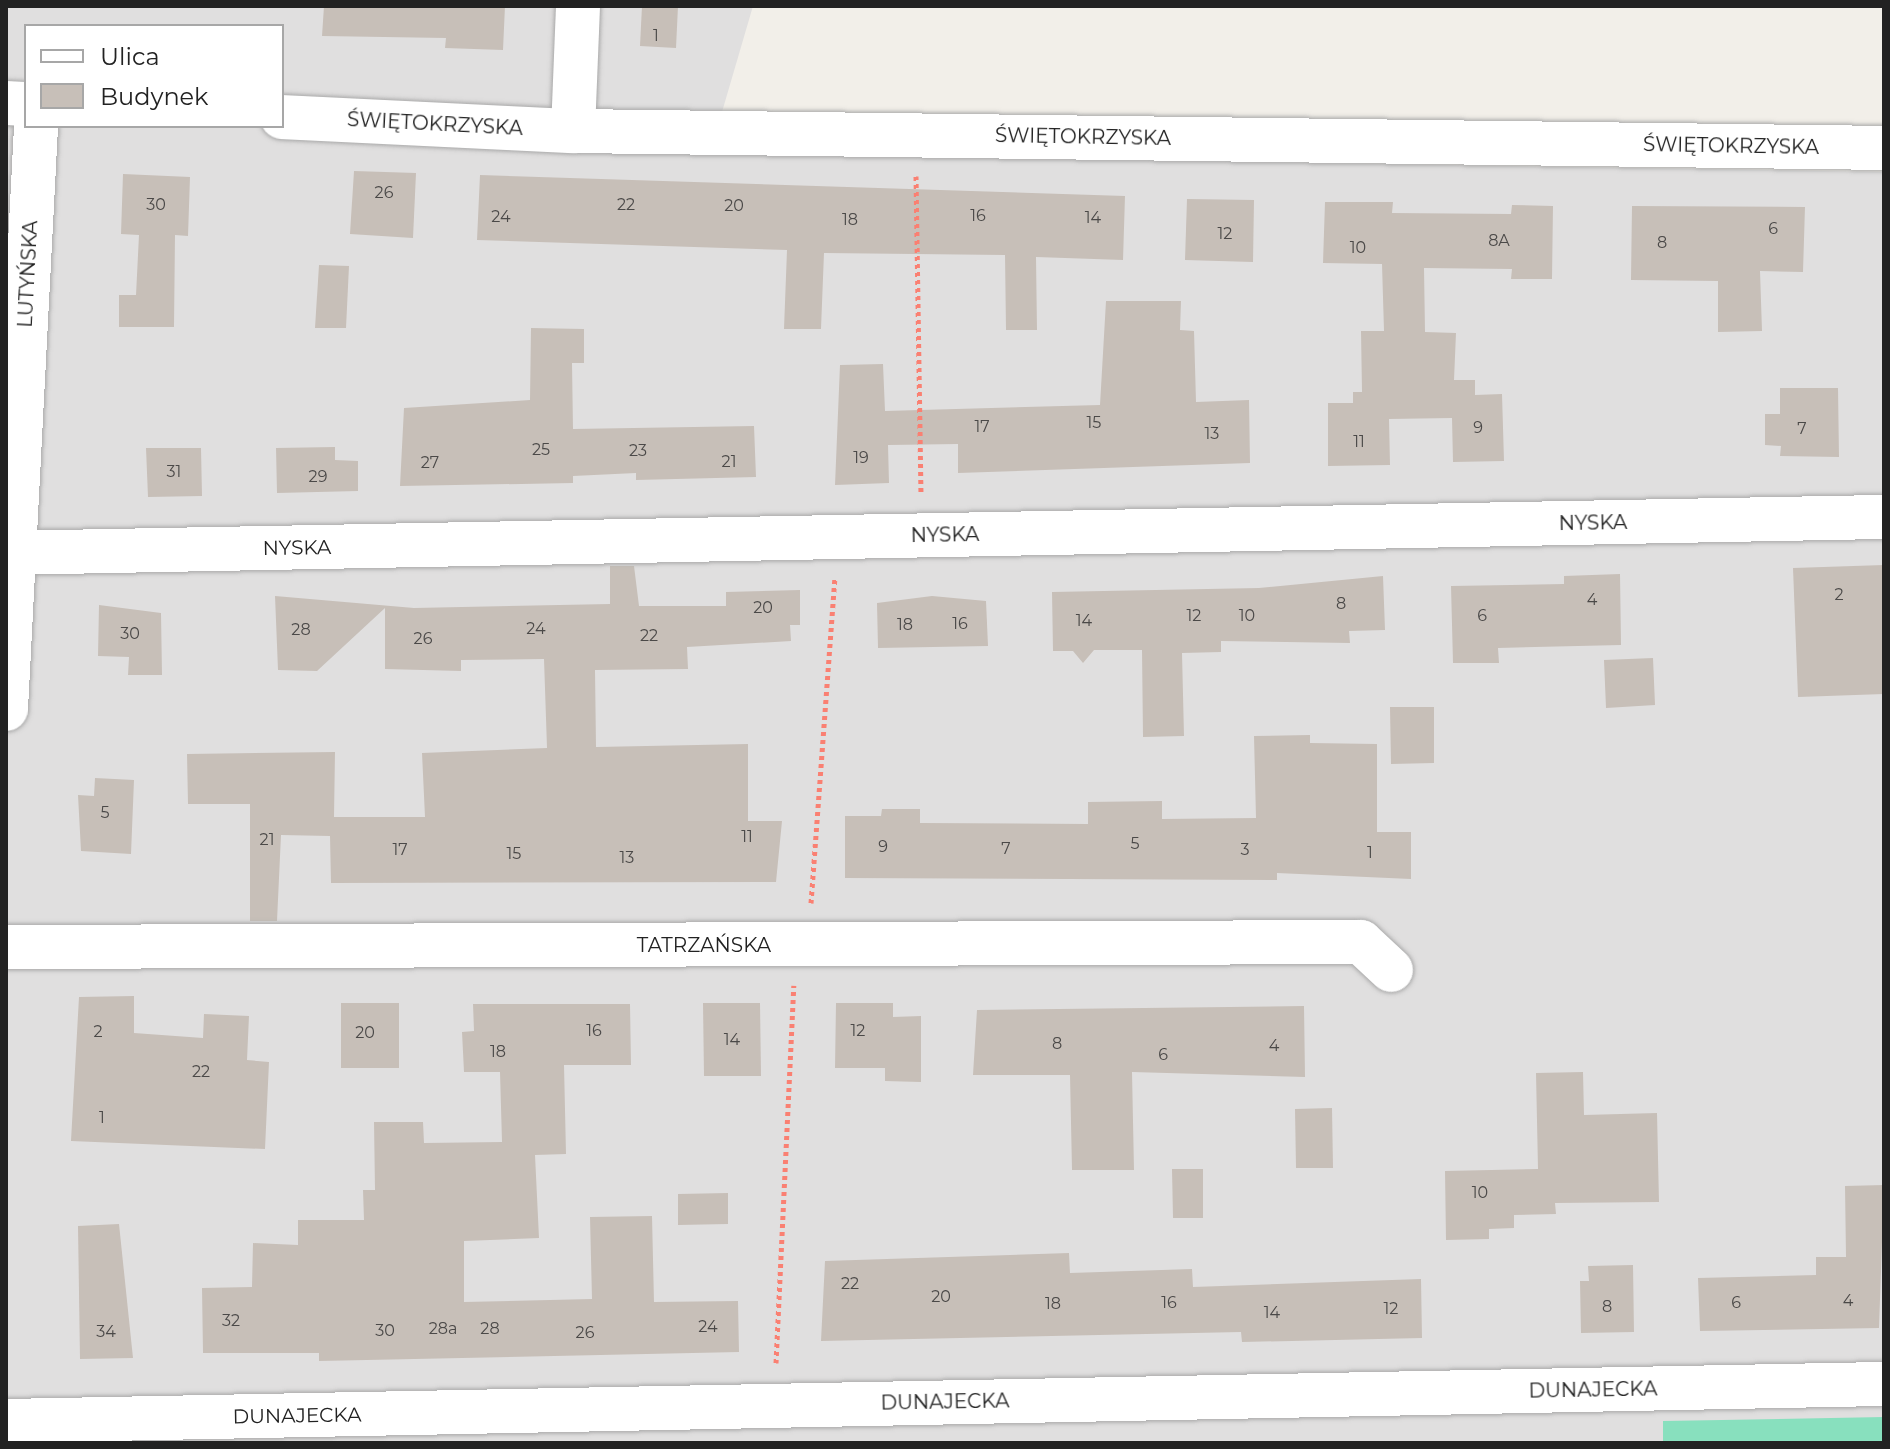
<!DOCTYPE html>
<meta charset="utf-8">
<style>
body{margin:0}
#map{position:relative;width:1890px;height:1449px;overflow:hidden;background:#f2efe9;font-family:Montserrat,sans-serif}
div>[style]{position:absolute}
.residential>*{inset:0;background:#e0dfdf}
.pitch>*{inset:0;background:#88e0be}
.building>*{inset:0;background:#c7bfb8}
.path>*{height:5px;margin-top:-2.5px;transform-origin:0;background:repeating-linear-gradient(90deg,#fa8072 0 4px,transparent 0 8px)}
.roads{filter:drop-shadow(0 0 2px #a9a9a9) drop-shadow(0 0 2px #a9a9a9)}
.minor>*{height:44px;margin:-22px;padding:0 22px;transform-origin:22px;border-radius:22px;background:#fff}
span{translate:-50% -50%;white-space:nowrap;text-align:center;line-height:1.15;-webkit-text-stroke:6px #fff;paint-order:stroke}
.number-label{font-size:16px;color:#4b4948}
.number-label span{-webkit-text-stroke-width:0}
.street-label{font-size:20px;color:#222}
.frame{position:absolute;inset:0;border:8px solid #222;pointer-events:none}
.legend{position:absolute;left:24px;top:24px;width:260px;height:104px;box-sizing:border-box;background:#fff;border:2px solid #a7a7a7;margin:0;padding:10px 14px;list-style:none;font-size:24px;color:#222}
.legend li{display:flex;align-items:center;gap:16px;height:40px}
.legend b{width:40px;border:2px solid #a7a7a7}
</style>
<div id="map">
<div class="residential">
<i style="clip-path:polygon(evenodd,6px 6px,753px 6px,710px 153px,1884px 172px,1884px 1443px,6px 1443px,6px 6px,26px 26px,282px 26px,282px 126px,26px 126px,26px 26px)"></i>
</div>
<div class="pitch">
<i style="clip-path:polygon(1884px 1417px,1884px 1443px,1663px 1443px,1663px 1421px)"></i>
</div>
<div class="building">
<i style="clip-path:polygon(324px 6px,505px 6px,503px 50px,445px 48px,446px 38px,322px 36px)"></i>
<i style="clip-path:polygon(642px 6px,678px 6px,676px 48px,640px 46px)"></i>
<i style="clip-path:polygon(354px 171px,416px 173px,413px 238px,350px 234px)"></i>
<i style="clip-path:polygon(123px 174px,190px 177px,188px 236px,175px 235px,174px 327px,119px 327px,119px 295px,136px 295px,139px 235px,121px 234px)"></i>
<i style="clip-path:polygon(480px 175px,1125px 196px,1123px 260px,1036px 257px,1037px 330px,1006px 330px,1005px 255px,824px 253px,821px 329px,784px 329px,787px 250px,477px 240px)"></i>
<i style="clip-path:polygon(1187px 199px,1254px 200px,1253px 262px,1185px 260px)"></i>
<i style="clip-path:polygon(1325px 202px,1393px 202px,1392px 213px,1511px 214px,1512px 205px,1553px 206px,1552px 279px,1511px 279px,1512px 269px,1424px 268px,1425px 332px,1456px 333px,1454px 380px,1475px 380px,1475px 395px,1502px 394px,1504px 461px,1453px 462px,1452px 418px,1389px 419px,1390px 465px,1328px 466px,1328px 403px,1353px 403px,1353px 392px,1362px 392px,1361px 331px,1384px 331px,1382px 264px,1323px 263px)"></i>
<i style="clip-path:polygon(1632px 206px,1805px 207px,1803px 272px,1760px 271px,1762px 331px,1718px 332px,1718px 281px,1631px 280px)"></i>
<i style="clip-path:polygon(319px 265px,349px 266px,346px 328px,315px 328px)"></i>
<i style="clip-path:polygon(1106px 301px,1181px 301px,1180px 330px,1194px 331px,1196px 402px,1249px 400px,1250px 463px,958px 473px,958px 444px,888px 445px,889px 483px,835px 485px,840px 365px,883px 364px,885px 411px,1100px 405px)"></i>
<i style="clip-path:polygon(531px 328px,584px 329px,584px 363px,572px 363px,573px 429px,754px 426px,756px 477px,636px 480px,636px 473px,573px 476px,573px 483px,400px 486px,404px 408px,530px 400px)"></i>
<i style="clip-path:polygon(1780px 388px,1838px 388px,1839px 457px,1780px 456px,1781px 446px,1765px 445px,1765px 414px,1780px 414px)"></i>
<i style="clip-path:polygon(335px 447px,335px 460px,358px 461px,358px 491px,277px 493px,276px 448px)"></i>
<i style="clip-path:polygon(146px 448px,201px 448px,202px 496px,148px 497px)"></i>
<i style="clip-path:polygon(1884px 565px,1884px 694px,1798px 697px,1793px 568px)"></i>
<i style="clip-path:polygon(610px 566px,634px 566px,639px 606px,726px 606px,726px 592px,800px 590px,800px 625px,790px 625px,791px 641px,687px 647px,688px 669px,595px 670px,596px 747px,748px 744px,748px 821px,782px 821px,776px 882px,331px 883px,330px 836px,281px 835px,277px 921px,250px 921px,250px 804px,188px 804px,187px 754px,335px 752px,334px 817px,425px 817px,422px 753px,547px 748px,544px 659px,461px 660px,461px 671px,385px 669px,385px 608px,317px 671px,278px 670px,275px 596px,414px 608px,610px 604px)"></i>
<i style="clip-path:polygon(1620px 574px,1621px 645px,1498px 648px,1499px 663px,1453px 663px,1451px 586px,1564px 584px,1564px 576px)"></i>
<i style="clip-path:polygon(1383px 576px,1385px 630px,1349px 631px,1350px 643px,1221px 641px,1221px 652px,1182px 653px,1184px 736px,1143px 737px,1142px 650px,1094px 650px,1083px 663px,1073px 651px,1053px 651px,1052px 592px,1259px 588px)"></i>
<i style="clip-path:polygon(932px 596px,986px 601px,988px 646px,878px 648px,877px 603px)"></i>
<i style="clip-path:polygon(99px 605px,161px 613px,162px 675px,128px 675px,129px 657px,98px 656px)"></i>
<i style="clip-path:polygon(1653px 658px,1655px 705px,1606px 708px,1604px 660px)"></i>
<i style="clip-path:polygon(1390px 707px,1434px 707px,1434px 763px,1391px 764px)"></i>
<i style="clip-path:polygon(1310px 735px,1310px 743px,1377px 744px,1377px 832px,1411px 832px,1411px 879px,1277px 873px,1277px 880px,845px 878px,845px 816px,881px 816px,882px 809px,920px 809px,920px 823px,1088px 824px,1088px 802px,1162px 801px,1162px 819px,1256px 818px,1254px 736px)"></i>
<i style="clip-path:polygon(95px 778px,134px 780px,131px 854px,81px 851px,78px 795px,94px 796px)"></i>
<i style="clip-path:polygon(134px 996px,134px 1033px,203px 1038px,204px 1014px,249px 1016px,247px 1060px,269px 1062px,265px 1149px,71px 1141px,79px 997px)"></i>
<i style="clip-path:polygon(341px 1003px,399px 1003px,399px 1068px,341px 1068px)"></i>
<i style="clip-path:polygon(703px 1003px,760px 1003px,761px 1076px,704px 1076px)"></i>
<i style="clip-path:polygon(836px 1003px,893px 1003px,893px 1017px,921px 1016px,921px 1082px,885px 1081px,885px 1068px,835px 1068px)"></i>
<i style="clip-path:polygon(473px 1004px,630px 1004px,631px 1065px,564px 1065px,566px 1154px,535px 1155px,539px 1238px,464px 1241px,464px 1302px,592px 1299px,590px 1217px,652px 1216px,654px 1302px,738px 1301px,739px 1352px,319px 1361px,319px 1353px,203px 1353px,202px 1288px,252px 1287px,253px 1243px,298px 1245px,298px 1220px,364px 1220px,363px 1190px,375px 1190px,374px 1122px,423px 1122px,424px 1143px,502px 1142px,500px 1072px,464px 1072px,462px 1032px,474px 1031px)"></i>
<i style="clip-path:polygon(1304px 1006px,1305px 1077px,1132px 1072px,1134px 1170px,1072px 1170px,1070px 1075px,973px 1075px,977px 1010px)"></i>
<i style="clip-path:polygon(1583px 1072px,1584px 1115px,1657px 1113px,1659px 1202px,1555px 1203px,1556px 1214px,1514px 1215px,1514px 1228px,1489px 1229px,1489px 1239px,1446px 1240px,1445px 1171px,1538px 1169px,1536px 1073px)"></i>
<i style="clip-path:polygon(1332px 1108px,1333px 1168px,1296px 1168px,1295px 1109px)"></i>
<i style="clip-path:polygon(1172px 1169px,1203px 1169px,1203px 1218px,1173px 1218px)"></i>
<i style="clip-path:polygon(1884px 1185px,1879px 1328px,1700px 1331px,1698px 1278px,1816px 1275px,1816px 1257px,1846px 1257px,1845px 1186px)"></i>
<i style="clip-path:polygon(728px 1193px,728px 1224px,678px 1225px,678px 1194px)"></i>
<i style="clip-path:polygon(119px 1224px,133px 1358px,80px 1359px,78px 1226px)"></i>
<i style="clip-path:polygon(1069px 1253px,1070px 1273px,1192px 1269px,1193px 1287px,1421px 1279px,1422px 1338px,1242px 1342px,1241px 1332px,821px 1341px,825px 1261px)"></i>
<i style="clip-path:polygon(1633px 1265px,1634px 1332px,1581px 1333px,1580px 1281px,1589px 1281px,1588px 1266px)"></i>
</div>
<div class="path">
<i style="left:916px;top:176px;width:318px;rotate:89.1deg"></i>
<i style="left:811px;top:903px;width:326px;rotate:-85.8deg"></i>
<i style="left:776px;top:1363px;width:378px;rotate:-87.3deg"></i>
</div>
<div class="roads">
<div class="minor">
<i style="left:6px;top:103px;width:20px;rotate:3deg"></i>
<i style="left:282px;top:117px;width:291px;rotate:2.8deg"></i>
<i style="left:573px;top:131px;width:1311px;rotate:0.74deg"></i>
<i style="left:573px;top:131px;width:125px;rotate:-87.7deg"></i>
<i style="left:6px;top:553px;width:1878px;rotate:-1.1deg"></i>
<i style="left:6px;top:709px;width:584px;rotate:-87.05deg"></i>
<i style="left:6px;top:947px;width:1355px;rotate:-0.21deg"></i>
<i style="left:1361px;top:942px;width:41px;rotate:43deg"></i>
<i style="left:6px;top:1421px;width:1878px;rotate:-1.13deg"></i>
</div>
</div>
<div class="number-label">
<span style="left:656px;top:36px">1</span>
<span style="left:384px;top:193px">26</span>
<span style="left:156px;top:205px">30</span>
<span style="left:626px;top:205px">22</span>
<span style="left:734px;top:206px">20</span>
<span style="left:978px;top:216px">16</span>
<span style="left:501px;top:217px">24</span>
<span style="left:1093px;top:218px">14</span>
<span style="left:850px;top:220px">18</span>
<span style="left:1773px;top:229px">6</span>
<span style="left:1225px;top:234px">12</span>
<span style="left:1499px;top:241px">8A</span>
<span style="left:1662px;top:243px">8</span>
<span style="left:1358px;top:248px">10</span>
<span style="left:1094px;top:423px">15</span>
<span style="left:982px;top:427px">17</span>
<span style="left:1478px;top:428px">9</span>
<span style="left:1802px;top:429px">7</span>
<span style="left:1212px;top:434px">13</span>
<span style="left:1359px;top:442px">11</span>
<span style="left:541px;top:450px">25</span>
<span style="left:638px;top:451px">23</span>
<span style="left:861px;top:458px">19</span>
<span style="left:729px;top:462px">21</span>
<span style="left:430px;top:463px">27</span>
<span style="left:174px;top:472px">31</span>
<span style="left:318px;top:477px">29</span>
<span style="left:1839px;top:595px">2</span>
<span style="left:1592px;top:600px">4</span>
<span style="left:1341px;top:604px">8</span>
<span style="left:763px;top:608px">20</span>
<span style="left:1194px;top:616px">12</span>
<span style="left:1247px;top:616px">10</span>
<span style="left:1482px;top:616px">6</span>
<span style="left:1084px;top:621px">14</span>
<span style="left:960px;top:624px">16</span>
<span style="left:905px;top:625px">18</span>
<span style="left:536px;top:629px">24</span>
<span style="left:301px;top:630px">28</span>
<span style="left:130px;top:634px">30</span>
<span style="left:649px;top:636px">22</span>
<span style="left:423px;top:639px">26</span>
<span style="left:105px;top:813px">5</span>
<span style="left:747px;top:837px">11</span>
<span style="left:267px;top:840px">21</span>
<span style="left:1135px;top:844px">5</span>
<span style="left:883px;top:847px">9</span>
<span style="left:1006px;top:849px">7</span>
<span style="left:400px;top:850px">17</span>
<span style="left:1245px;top:850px">3</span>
<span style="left:1370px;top:853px">1</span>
<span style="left:514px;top:854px">15</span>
<span style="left:627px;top:858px">13</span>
<span style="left:594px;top:1031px">16</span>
<span style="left:858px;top:1031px">12</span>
<span style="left:98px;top:1032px">2</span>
<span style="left:365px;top:1033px">20</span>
<span style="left:732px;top:1040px">14</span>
<span style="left:1057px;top:1044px">8</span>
<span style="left:1274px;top:1046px">4</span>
<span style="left:498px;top:1052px">18</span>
<span style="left:1163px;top:1055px">6</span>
<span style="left:201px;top:1072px">22</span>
<span style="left:102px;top:1118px">1</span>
<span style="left:1480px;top:1193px">10</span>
<span style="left:850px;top:1284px">22</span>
<span style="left:941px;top:1297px">20</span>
<span style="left:1848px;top:1301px">4</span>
<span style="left:1169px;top:1303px">16</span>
<span style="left:1736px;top:1303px">6</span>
<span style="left:1053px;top:1304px">18</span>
<span style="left:1607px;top:1307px">8</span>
<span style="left:1391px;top:1309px">12</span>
<span style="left:1272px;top:1313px">14</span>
<span style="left:231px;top:1321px">32</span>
<span style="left:708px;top:1327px">24</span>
<span style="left:443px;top:1329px">28a</span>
<span style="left:490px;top:1329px">28</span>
<span style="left:385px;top:1331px">30</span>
<span style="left:106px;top:1332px">34</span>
<span style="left:585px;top:1333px">26</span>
</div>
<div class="street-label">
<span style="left:435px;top:124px;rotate:3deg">ŚWIĘTOKRZYSKA</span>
<span style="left:1083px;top:137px;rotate:1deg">ŚWIĘTOKRZYSKA</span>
<span style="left:1731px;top:146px;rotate:1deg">ŚWIĘTOKRZYSKA</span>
<span style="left:28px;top:274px;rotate:-87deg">LUTYŃSKA</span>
<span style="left:1593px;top:523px;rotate:-1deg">NYSKA</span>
<span style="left:945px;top:535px;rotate:-1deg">NYSKA</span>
<span style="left:297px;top:548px;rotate:-1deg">NYSKA</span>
<span style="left:704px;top:945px">TATRZAŃSKA</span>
<span style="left:1593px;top:1390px;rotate:-1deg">DUNAJECKA</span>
<span style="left:945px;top:1402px;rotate:-1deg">DUNAJECKA</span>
<span style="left:297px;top:1416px;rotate:-1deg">DUNAJECKA</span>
</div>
<div class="frame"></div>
<ul class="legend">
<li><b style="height:10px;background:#fff"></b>Ulica</li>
<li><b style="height:22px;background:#c7bfb8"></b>Budynek</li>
</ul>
</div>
